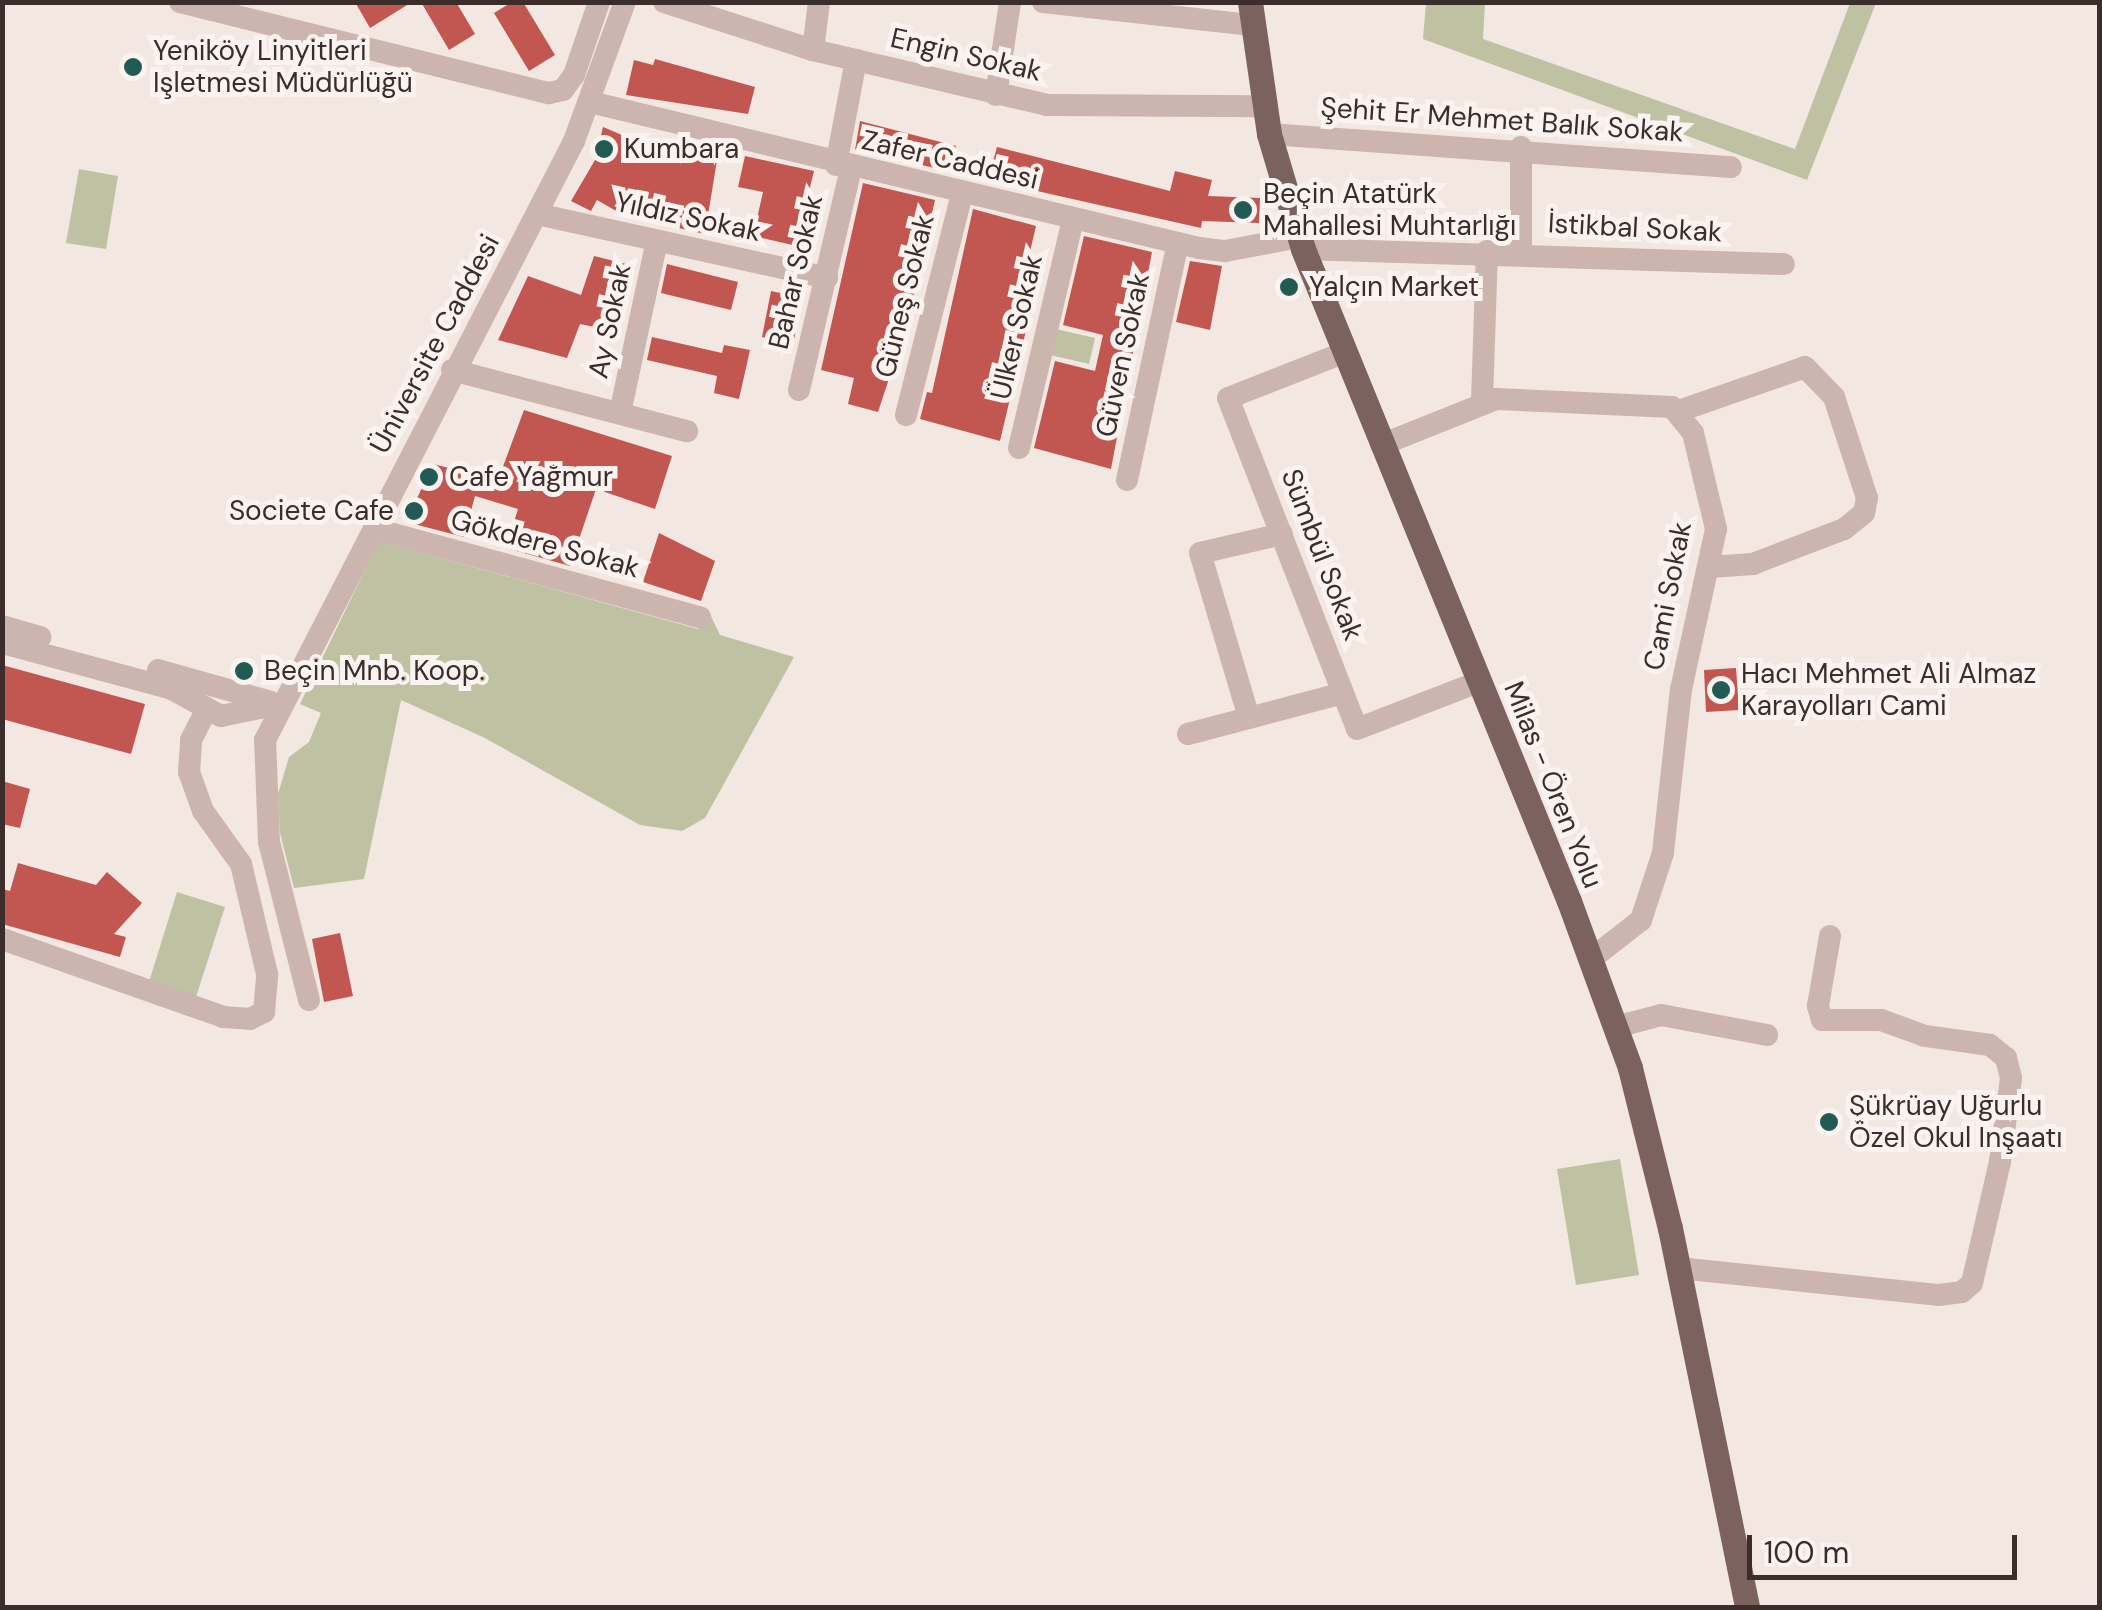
<!DOCTYPE html>
<meta charset="utf-8">
<style>
body{margin:0}
#map{position:relative;width:2102px;height:1610px;overflow:hidden;background:#f3e7e2;font-family:"DM Sans",sans-serif}
div>[style]{position:absolute}
.green>*{inset:0;background:#bec2a2}
.building>*{inset:0;background:#c25651}
.minor>*{height:22px;margin:-11px;padding:0 11px;transform-origin:11px;border-radius:11px;background:#cbb5ae}
.major>*{height:25px;margin:-12.5px;padding:0 12.5px;transform-origin:12.5px;border-radius:12.5px;background:#7b625e}
.dots>*{width:28px;height:28px;translate:-50% -50%;box-sizing:border-box;border:5px solid #faf3ef;border-radius:50%}
span{translate:-50% -50%;white-space:nowrap;text-align:center;line-height:1.15;-webkit-text-stroke:10px #faf3ef;paint-order:stroke}
.poi-label{font-size:28px;color:#3a2d2c}
.left{translate:0 -50%;text-align:left}
.right{translate:-100% -50%;text-align:right}
.street-label{font-size:28px;color:#3a2d2c}
.frame{position:absolute;inset:0;border:5px solid #3a2d2c;pointer-events:none}
.scale{position:absolute;left:1747px;top:1535px;width:270px;height:45px;box-sizing:border-box;border:5px solid #3a2d2c;border-top:0;padding-left:12px;font-size:30px;line-height:35px;white-space:nowrap;color:#3a2d2c;-webkit-text-stroke:8px #faf3ef;paint-order:stroke}
</style>
<div id="map">
<div class="green">
<i style="clip-path:polygon(1426px 3px,1485px 3px,1483px 39px,1795px 149px,1850px 3px,1876px 3px,1807px 180px,1423px 39px)"></i>
<i style="clip-path:polygon(79px 169px,118px 176px,106px 249px,66px 243px)"></i>
<i style="clip-path:polygon(1056px 329px,1095px 338px,1089px 364px,1050px 355px)"></i>
<i style="clip-path:polygon(379px 541px,698px 629px,707px 608px,720px 635px,794px 657px,705px 818px,682px 831px,640px 825px,485px 738px,401px 700px,364px 879px,294px 888px,280px 833px,278px 794px,289px 757px,309px 742px,321px 713px,300px 704px)"></i>
<i style="clip-path:polygon(177px 892px,225px 907px,195px 1000px,148px 985px)"></i>
<i style="clip-path:polygon(1620px 1159px,1639px 1275px,1576px 1285px,1557px 1169px)"></i>
</div>
<div class="building">
<i style="clip-path:polygon(355px 2px,412px 2px,370px 28px)"></i>
<i style="clip-path:polygon(421px 2px,456px 2px,475px 34px,449px 50px)"></i>
<i style="clip-path:polygon(512px 2px,523px 2px,555px 55px,529px 71px,494px 13px)"></i>
<i style="clip-path:polygon(655px 59px,755px 87px,748px 114px,626px 95px,634px 60px,653px 65px)"></i>
<i style="clip-path:polygon(860px 121px,956px 146px,954px 156px,992px 165px,997px 147px,1170px 191px,1175px 171px,1212px 180px,1208px 196px,1260px 198px,1259px 223px,1202px 221px,1201px 228px,855px 150px)"></i>
<i style="clip-path:polygon(603px 127px,660px 151px,717px 160px,705px 234px,679px 228px,680px 222px,625px 216px,597px 200px,591px 211px,571px 201px,595px 160px)"></i>
<i style="clip-path:polygon(745px 156px,814px 171px,805px 208px,818px 211px,810px 249px,753px 236px,763px 192px,738px 187px)"></i>
<i style="clip-path:polygon(863px 183px,935px 200px,907px 324px,878px 412px,848px 404px,854px 378px,821px 370px)"></i>
<i style="clip-path:polygon(973px 209px,1036px 226px,1021px 291px,1030px 293px,1028px 322px,1000px 441px,920px 419px,927px 392px,932px 393px)"></i>
<i style="clip-path:polygon(1084px 236px,1152px 252px,1111px 469px,1034px 448px,1055px 361px,1095px 371px,1103px 335px,1063px 325px)"></i>
<i style="clip-path:polygon(594px 256px,630px 265px,619px 332px,580px 324px,567px 358px,498px 340px,528px 276px,581px 295px)"></i>
<i style="clip-path:polygon(1190px 261px,1222px 266px,1210px 330px,1176px 322px)"></i>
<i style="clip-path:polygon(667px 264px,738px 282px,731px 310px,661px 293px)"></i>
<i style="clip-path:polygon(771px 291px,803px 298px,793px 344px,762px 337px)"></i>
<i style="clip-path:polygon(652px 337px,722px 353px,724px 345px,750px 350px,739px 399px,714px 393px,717px 376px,647px 360px)"></i>
<i style="clip-path:polygon(524px 410px,672px 456px,655px 509px,596px 489px,570px 566px,506px 548px,518px 509px,475px 496px,464px 537px,406px 522px,433px 464px,498px 480px)"></i>
<i style="clip-path:polygon(659px 533px,715px 561px,701px 601px,643px 582px)"></i>
<i style="clip-path:polygon(2px 665px,145px 704px,131px 754px,2px 719px)"></i>
<i style="clip-path:polygon(1736px 668px,1739px 710px,1706px 712px,1704px 670px)"></i>
<i style="clip-path:polygon(2px 781px,30px 789px,20px 828px,2px 824px)"></i>
<i style="clip-path:polygon(18px 863px,96px 885px,107px 872px,142px 903px,114px 934px,126px 937px,120px 957px,2px 924px,2px 889px,10px 891px)"></i>
<i style="clip-path:polygon(340px 933px,353px 996px,324px 1002px,312px 939px)"></i>
</div>
<div class="minor">
<i style="left:180px;top:2px;width:380px;rotate:13.9deg"></i>
<i style="left:549px;top:93px;width:14px;rotate:-12deg"></i>
<i style="left:563px;top:90px;width:19px;rotate:-54deg"></i>
<i style="left:574px;top:75px;width:77px;rotate:-71.1deg"></i>
<i style="left:664px;top:2px;width:157px;rotate:17.9deg"></i>
<i style="left:813px;top:50px;width:240px;rotate:13.2deg"></i>
<i style="left:1047px;top:105px;width:217px;rotate:0.3deg"></i>
<i style="left:1043px;top:2px;width:208px;rotate:6.3deg"></i>
<i style="left:813px;top:50px;width:48px;rotate:-82.9deg"></i>
<i style="left:996px;top:95px;width:94px;rotate:-81.4deg"></i>
<i style="left:590px;top:102px;width:626px;rotate:13.48deg"></i>
<i style="left:1199px;top:248px;width:26px;rotate:7deg"></i>
<i style="left:1225px;top:251px;width:76px;rotate:-10.6deg"></i>
<i style="left:1269px;top:134px;width:463px;rotate:4.1deg"></i>
<i style="left:1521px;top:147px;width:106px;rotate:90deg"></i>
<i style="left:836px;top:165px;width:107px;rotate:-79.2deg"></i>
<i style="left:537px;top:214px;width:297px;rotate:12.4deg"></i>
<i style="left:1303px;top:249px;width:481px;rotate:1.8deg"></i>
<i style="left:1343px;top:353px;width:123px;rotate:158.6deg"></i>
<i style="left:1228px;top:398px;width:355px;rotate:68.7deg"></i>
<i style="left:1357px;top:729px;width:130px;rotate:-21.2deg"></i>
<i style="left:452px;top:370px;width:243px;rotate:14.6deg"></i>
<i style="left:799px;top:390px;width:228px;rotate:-76.8deg"></i>
<i style="left:1482px;top:401px;width:150px;rotate:-88.1deg"></i>
<i style="left:1679px;top:411px;width:133px;rotate:-19.2deg"></i>
<i style="left:1805px;top:367px;width:42px;rotate:46deg"></i>
<i style="left:1834px;top:397px;width:106px;rotate:71.9deg"></i>
<i style="left:1867px;top:498px;width:15px;rotate:101deg"></i>
<i style="left:1864px;top:513px;width:26px;rotate:141deg"></i>
<i style="left:1844px;top:529px;width:97px;rotate:159deg"></i>
<i style="left:1753px;top:564px;width:43px;rotate:176deg"></i>
<i style="left:620px;top:413px;width:176px;rotate:-77.9deg"></i>
<i style="left:906px;top:415px;width:229px;rotate:-75.8deg"></i>
<i style="left:1381px;top:445px;width:124px;rotate:-21.8deg"></i>
<i style="left:1496px;top:399px;width:176px;rotate:2.6deg"></i>
<i style="left:1672px;top:407px;width:33px;rotate:51deg"></i>
<i style="left:1693px;top:433px;width:99px;rotate:76.5deg"></i>
<i style="left:1716px;top:529px;width:164px;rotate:102.3deg"></i>
<i style="left:1681px;top:689px;width:165px;rotate:96.3deg"></i>
<i style="left:1663px;top:853px;width:71px;rotate:108.2deg"></i>
<i style="left:1641px;top:920px;width:63px;rotate:142deg"></i>
<i style="left:1019px;top:448px;width:235px;rotate:-76.7deg"></i>
<i style="left:1127px;top:480px;width:242px;rotate:-77.9deg"></i>
<i style="left:375px;top:529px;width:337px;rotate:15.2deg"></i>
<i style="left:2px;top:626px;width:40px;rotate:16deg"></i>
<i style="left:2px;top:643px;width:176px;rotate:15.1deg"></i>
<i style="left:172px;top:689px;width:56px;rotate:28.9deg"></i>
<i style="left:221px;top:716px;width:59px;rotate:-11.7deg"></i>
<i style="left:158px;top:670px;width:117px;rotate:15.8deg"></i>
<i style="left:1249px;top:718px;width:172px;rotate:-106.5deg"></i>
<i style="left:1200px;top:553px;width:84px;rotate:-13deg"></i>
<i style="left:1188px;top:734px;width:160px;rotate:-14.8deg"></i>
<i style="left:2px;top:939px;width:234px;rotate:19.4deg"></i>
<i style="left:223px;top:1017px;width:27px;rotate:4deg"></i>
<i style="left:250px;top:1019px;width:16px;rotate:-27deg"></i>
<i style="left:264px;top:1012px;width:38px;rotate:-85deg"></i>
<i style="left:267px;top:974px;width:113px;rotate:-103.3deg"></i>
<i style="left:241px;top:864px;width:65px;rotate:-125.6deg"></i>
<i style="left:203px;top:811px;width:41px;rotate:-109.7deg"></i>
<i style="left:189px;top:772px;width:32px;rotate:-86deg"></i>
<i style="left:191px;top:740px;width:34px;rotate:-63deg"></i>
<i style="left:309px;top:1000px;width:163px;rotate:-104.2deg"></i>
<i style="left:269px;top:842px;width:102px;rotate:-92.2deg"></i>
<i style="left:265px;top:740px;width:674px;rotate:-62.71deg"></i>
<i style="left:574px;top:141px;width:148px;rotate:-69.9deg"></i>
<i style="left:1616px;top:1027px;width:47px;rotate:-14.9deg"></i>
<i style="left:1661px;top:1015px;width:108px;rotate:10.7deg"></i>
<i style="left:1678px;top:1268px;width:261px;rotate:5.9deg"></i>
<i style="left:1938px;top:1295px;width:24px;rotate:-7deg"></i>
<i style="left:1962px;top:1292px;width:13px;rotate:-42deg"></i>
<i style="left:1972px;top:1283px;width:124px;rotate:-77deg"></i>
<i style="left:2000px;top:1162px;width:85px;rotate:-82.5deg"></i>
<i style="left:2011px;top:1078px;width:21px;rotate:-104deg"></i>
<i style="left:2006px;top:1058px;width:21px;rotate:-141deg"></i>
<i style="left:1990px;top:1045px;width:66px;rotate:-172.1deg"></i>
<i style="left:1925px;top:1036px;width:47px;rotate:-160deg"></i>
<i style="left:1881px;top:1020px;width:59px;rotate:180deg"></i>
<i style="left:1822px;top:1020px;width:15px;rotate:-106deg"></i>
<i style="left:1818px;top:1006px;width:71px;rotate:-80.3deg"></i>
</div>
<div class="major">
<i style="left:1250px;top:2px;width:133px;rotate:81.8deg"></i>
<i style="left:1269px;top:134px;width:120px;rotate:73.5deg"></i>
<i style="left:1303px;top:249px;width:704px;rotate:67.81deg"></i>
<i style="left:1569px;top:901px;width:178px;rotate:69.9deg"></i>
<i style="left:1630px;top:1068px;width:165px;rotate:76deg"></i>
<i style="left:1670px;top:1228px;width:388px;rotate:78.5deg"></i>
</div>
<div class="dots">
<i style="left:133px;top:67px;background:#225b53"></i>
<i style="left:604px;top:149px;background:#225b53"></i>
<i style="left:1243px;top:210px;background:#225b53"></i>
<i style="left:1289px;top:287px;background:#225b53"></i>
<i style="left:429px;top:477px;background:#225b53"></i>
<i style="left:414px;top:511px;background:#225b53"></i>
<i style="left:244px;top:671px;background:#225b53"></i>
<i style="left:1721px;top:690px;background:#225b53"></i>
<i style="left:1829px;top:1122px;background:#225b53"></i>
</div>
<div class="poi-label">
<span class="left" style="left:153px;top:67px">Yeniköy Linyitleri<br>Işletmesi Müdürlüğü</span>
<span class="left" style="left:624px;top:149px">Kumbara</span>
<span class="left" style="left:1263px;top:210px">Beçin Atatürk<br>Mahallesi Muhtarlığı</span>
<span class="left" style="left:1309px;top:287px">Yalçın Market</span>
<span class="left" style="left:449px;top:477px">Cafe Yağmur</span>
<span class="right" style="left:394px;top:511px">Societe Cafe</span>
<span class="left" style="left:264px;top:671px">Beçin Mnb. Koop.</span>
<span class="left" style="left:1741px;top:690px">Hacı Mehmet Ali Almaz<br>Karayolları Cami</span>
<span class="left" style="left:1849px;top:1122px">Şükrüay Uğurlu<br>Özel Okul Inşaatı</span>
</div>
<div class="street-label">
<span style="left:966px;top:55px;rotate:13deg">Engin Sokak</span>
<span style="left:1502px;top:120px;rotate:4deg">Şehit Er Mehmet Balık Sokak</span>
<span style="left:950px;top:160px;rotate:13deg">Zafer Caddesi</span>
<span style="left:688px;top:217px;rotate:12deg">Yıldız Sokak</span>
<span style="left:1635px;top:228px;rotate:3deg">İstikbal Sokak</span>
<span style="left:796px;top:272px;rotate:-77deg">Bahar Sokak</span>
<span style="left:905px;top:296px;rotate:-76deg">Güneş Sokak</span>
<span style="left:610px;top:321px;rotate:-78deg">Ay Sokak</span>
<span style="left:1017px;top:327px;rotate:-77deg">Ülker Sokak</span>
<span style="left:435px;top:344px;rotate:-62deg">Üniversite Caddesi</span>
<span style="left:1123px;top:355px;rotate:-78deg">Güven Sokak</span>
<span style="left:545px;top:544px;rotate:15deg">Gökdere Sokak</span>
<span style="left:1322px;top:555px;rotate:69deg">Sümbül Sokak</span>
<span style="left:1668px;top:596px;rotate:-79deg">Cami Sokak</span>
<span style="left:1553px;top:785px;rotate:68deg">Milas - Ören Yolu</span>
</div>
<div class="frame"></div>
<div class="scale">100 m</div>
</div>
